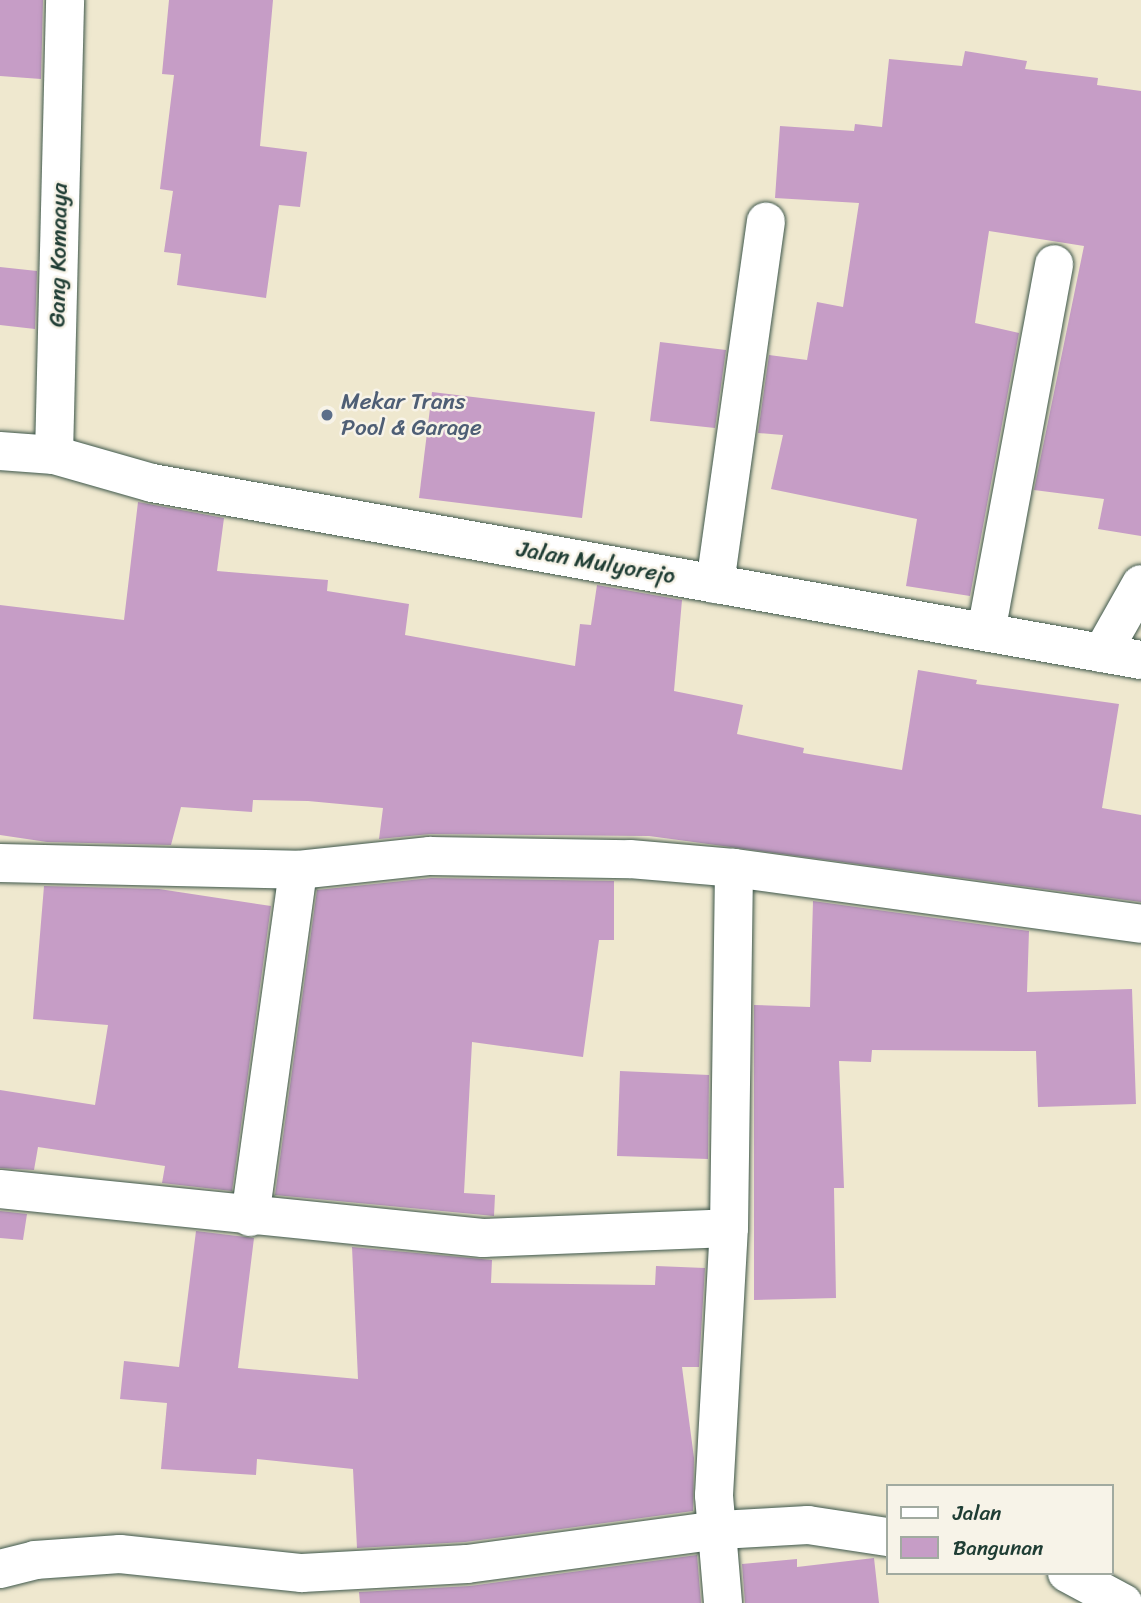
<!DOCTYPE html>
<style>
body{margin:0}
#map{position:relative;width:1141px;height:1603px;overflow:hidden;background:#efe8cf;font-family:Sriracha,sans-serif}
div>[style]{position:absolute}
.building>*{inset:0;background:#c69dc6}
.roads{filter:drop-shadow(0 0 2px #3e574b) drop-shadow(0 0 2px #3e574b)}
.minor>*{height:38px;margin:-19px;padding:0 19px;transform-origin:19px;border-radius:19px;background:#fff}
.dots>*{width:19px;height:19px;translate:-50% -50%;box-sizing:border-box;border:4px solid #f7f3e8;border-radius:50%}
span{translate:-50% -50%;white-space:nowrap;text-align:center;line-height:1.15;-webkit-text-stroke:5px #f7f3e8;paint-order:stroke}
.street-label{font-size:23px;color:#1f3d34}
.service-label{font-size:23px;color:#4e5e75}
.left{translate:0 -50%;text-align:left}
.legend{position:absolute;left:886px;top:1484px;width:228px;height:91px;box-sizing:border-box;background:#f7f3e8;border:2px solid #a1aaa0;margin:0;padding:9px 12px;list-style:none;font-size:21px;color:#1f3d34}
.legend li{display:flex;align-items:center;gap:14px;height:35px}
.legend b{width:35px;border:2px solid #a1aaa0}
</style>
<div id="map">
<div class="building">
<i style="clip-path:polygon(0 0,43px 0,41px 79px,0 76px)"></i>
<i style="clip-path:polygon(169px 0,273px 0,260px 146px,307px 152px,300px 207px,279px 205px,266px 298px,177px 285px,181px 254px,164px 252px,173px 191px,160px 189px,174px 75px,162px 74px)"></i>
<i style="clip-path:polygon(965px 51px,1027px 61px,1025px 69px,1098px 78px,1097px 85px,1141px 91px,1141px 536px,1098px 529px,1104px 499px,1034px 490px,1084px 246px,989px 231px,975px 323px,1019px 333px,970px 596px,906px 586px,917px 519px,771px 489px,783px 435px,758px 433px,769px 355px,807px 360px,817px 302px,843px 307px,859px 203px,775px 198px,780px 126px,854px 131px,855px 124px,882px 127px,889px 59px,962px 66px)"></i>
<i style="clip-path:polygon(0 267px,37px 271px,35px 329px,0 325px)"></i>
<i style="clip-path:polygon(660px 342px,726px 350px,715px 428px,650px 421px)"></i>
<i style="clip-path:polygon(432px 392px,595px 412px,582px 518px,419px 498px)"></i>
<i style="clip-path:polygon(138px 502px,224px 518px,217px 571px,328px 580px,327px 591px,409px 604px,405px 635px,575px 666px,580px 624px,591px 625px,597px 585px,682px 600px,674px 691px,743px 705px,737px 734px,804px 748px,803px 753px,902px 770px,918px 670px,977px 680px,976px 684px,1119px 704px,1102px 808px,1141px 815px,1141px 902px,649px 836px,430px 834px,379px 839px,383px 808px,308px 801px,253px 800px,252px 812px,181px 807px,171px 845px,47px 842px,0 835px,0 605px,124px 620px)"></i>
<i style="clip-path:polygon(431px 878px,614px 881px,614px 940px,599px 940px,583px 1057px,472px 1042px,464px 1193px,495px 1195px,494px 1216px,275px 1195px,317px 890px)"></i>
<i style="clip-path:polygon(44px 886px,159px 889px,271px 906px,232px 1191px,162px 1183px,165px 1166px,38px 1147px,34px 1170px,0 1168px,0 1090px,95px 1105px,108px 1025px,33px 1019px)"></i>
<i style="clip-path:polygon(813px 901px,1029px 931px,1027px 992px,1132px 989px,1136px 1104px,1038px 1107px,1036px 1051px,872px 1050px,871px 1062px,839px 1061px,844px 1188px,834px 1188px,836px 1298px,754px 1300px,754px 1005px,810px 1007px)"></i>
<i style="clip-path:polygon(620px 1071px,709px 1075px,708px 1159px,617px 1156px)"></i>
<i style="clip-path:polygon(0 1211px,27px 1214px,23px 1240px,0 1238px)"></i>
<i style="clip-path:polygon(196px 1231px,254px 1238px,238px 1368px,358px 1379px,352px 1247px,492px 1260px,491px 1283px,655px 1285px,656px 1266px,705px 1268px,699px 1367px,682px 1367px,694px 1458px,693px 1511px,465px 1542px,357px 1548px,353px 1469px,257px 1459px,256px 1475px,161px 1469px,167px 1403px,120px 1399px,124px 1361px,179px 1367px)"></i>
<i style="clip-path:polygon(697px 1555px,701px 1603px,360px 1603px,359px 1592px,470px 1586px)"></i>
<i style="clip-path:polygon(874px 1558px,879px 1603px,745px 1603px,742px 1564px,797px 1559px,797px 1567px)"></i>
</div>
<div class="roads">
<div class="minor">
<i style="left:0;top:451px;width:54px;rotate:4.2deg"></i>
<i style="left:54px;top:455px;width:102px;rotate:15.9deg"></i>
<i style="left:152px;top:483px;width:1005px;rotate:10.15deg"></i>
<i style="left:54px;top:455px;width:455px;rotate:-88.6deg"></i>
<i style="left:715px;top:584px;width:366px;rotate:-82deg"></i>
<i style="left:986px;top:632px;width:374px;rotate:-79.5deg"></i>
<i style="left:1102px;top:653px;width:79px;rotate:-60.5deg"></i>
<i style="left:0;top:863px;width:298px;rotate:1.3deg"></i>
<i style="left:298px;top:870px;width:133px;rotate:-6.1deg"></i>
<i style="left:430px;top:856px;width:200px;rotate:0.9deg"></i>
<i style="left:630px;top:859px;width:104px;rotate:4.9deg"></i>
<i style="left:734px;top:868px;width:411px;rotate:7.8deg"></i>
<i style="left:0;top:1189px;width:485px;rotate:5.8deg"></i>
<i style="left:483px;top:1238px;width:246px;rotate:-2.3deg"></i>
<i style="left:250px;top:1217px;width:350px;rotate:-82.1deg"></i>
<i style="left:0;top:1569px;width:36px;rotate:-14deg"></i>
<i style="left:35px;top:1560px;width:85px;rotate:-4deg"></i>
<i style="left:120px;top:1554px;width:183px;rotate:6deg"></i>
<i style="left:302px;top:1573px;width:165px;rotate:-3.1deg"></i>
<i style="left:467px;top:1564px;width:255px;rotate:-7.7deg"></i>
<i style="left:720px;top:1530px;width:88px;rotate:-3.3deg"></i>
<i style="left:808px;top:1525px;width:80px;rotate:8.6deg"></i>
<i style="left:1067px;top:1573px;width:64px;rotate:28.2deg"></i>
<i style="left:723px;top:1603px;width:108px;rotate:-94.8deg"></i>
<i style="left:714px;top:1495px;width:267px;rotate:-86.8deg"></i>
<i style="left:729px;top:1228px;width:360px;rotate:-89.2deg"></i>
</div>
</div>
<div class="dots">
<i style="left:327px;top:415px;background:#5c6f8a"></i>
</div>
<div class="street-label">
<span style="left:59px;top:255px;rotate:-89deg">Gang Komaaya</span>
<span style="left:596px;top:563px;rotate:10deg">Jalan Mulyorejo</span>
</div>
<div class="service-label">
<span class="left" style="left:341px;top:415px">Mekar Trans<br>Pool &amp; Garage</span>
</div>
<ul class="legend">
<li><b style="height:9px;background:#fff"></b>Jalan</li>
<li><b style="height:19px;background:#c69dc6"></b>Bangunan</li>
</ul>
</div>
